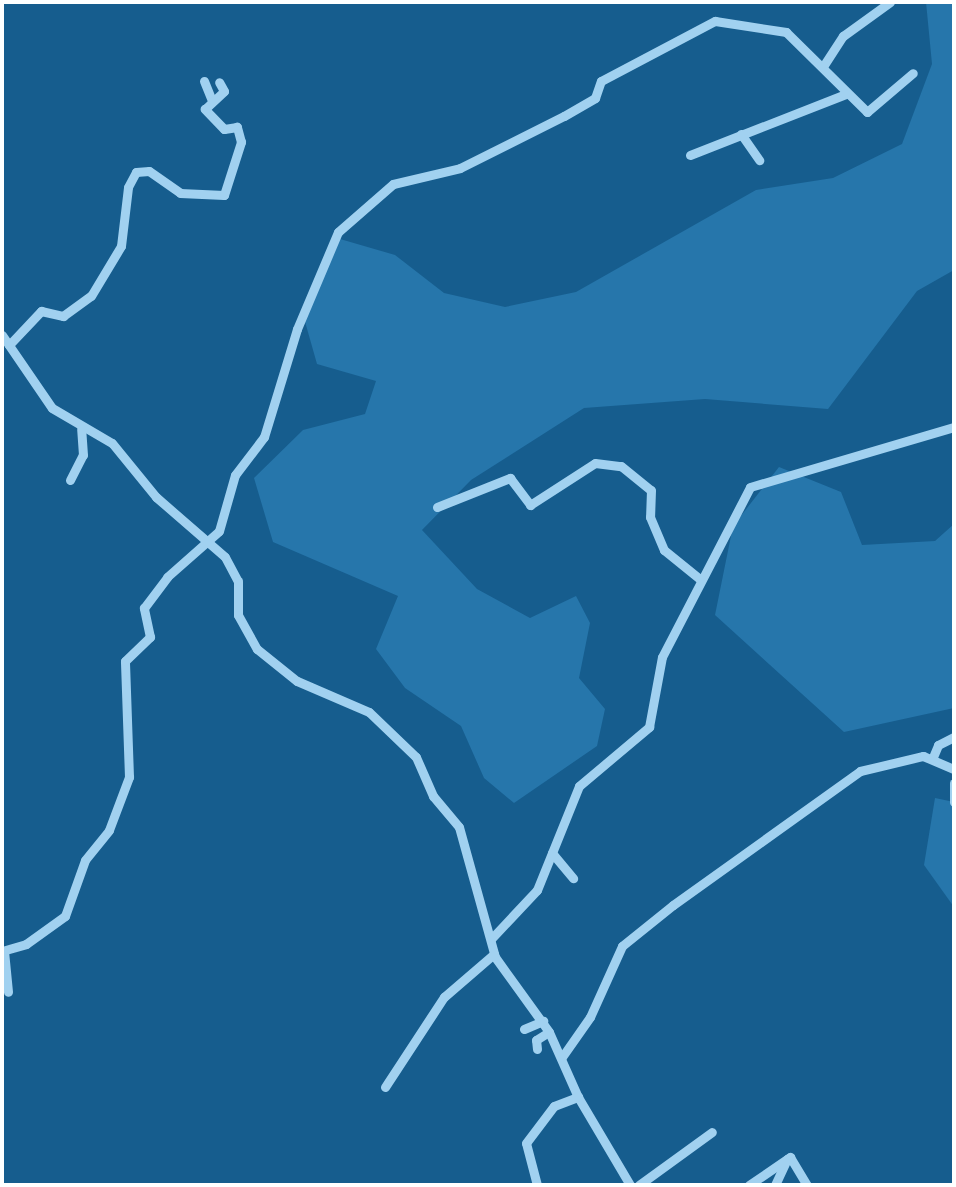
<!DOCTYPE html>
<style>
body{margin:0}
#map{position:relative;width:956px;height:1187px;overflow:hidden;background:#165d8e;font-family:Inter,sans-serif}
div>[style]{position:absolute}
.green>*{inset:0;background:#2676ab}
.minor>*{height:9px;margin:-4.5px;padding:0 4.5px;transform-origin:4.5px;border-radius:4.5px;background:#a1d1f0}
span{translate:-50% -50%;white-space:nowrap;text-align:center;line-height:1.15;-webkit-text-stroke:6px #165d8e;paint-order:stroke}
.frame{position:absolute;inset:0;border:4px solid #fff;pointer-events:none}
</style>
<div id="map">
<div class="green">
<i style="clip-path:polygon(926px 2px,954px 2px,954px 270px,917px 291px,828px 409px,705px 399px,584px 408px,471px 480px,422px 530px,477px 589px,530px 618px,576px 596px,590px 623px,579px 678px,605px 709px,597px 746px,514px 803px,484px 778px,461px 726px,405px 688px,376px 649px,398px 596px,273px 542px,254px 478px,303px 430px,365px 414px,376px 381px,317px 364px,302px 311px,340px 239px,395px 255px,444px 293px,505px 307px,576px 292px,756px 190px,833px 178px,902px 144px,932px 64px)"></i>
<i style="clip-path:polygon(779px 467px,841px 492px,862px 545px,935px 541px,954px 524px,954px 708px,844px 732px,715px 615px,733px 526px)"></i>
<i style="clip-path:polygon(935px 798px,954px 802px,954px 907px,924px 865px)"></i>
</div>
<div class="minor">
<i style="left:824px;top:65px;width:35px;rotate:-57deg"></i>
<i style="left:843px;top:36px;width:58px;rotate:-35.9deg"></i>
<i style="left:204px;top:81px;width:22px;rotate:68deg"></i>
<i style="left:741px;top:134px;width:32px;rotate:55deg"></i>
<i style="left:690px;top:155px;width:168px;rotate:-21.4deg"></i>
<i style="left:2px;top:335px;width:88px;rotate:55.6deg"></i>
<i style="left:52px;top:408px;width:69px;rotate:30.3deg"></i>
<i style="left:112px;top:443px;width:70px;rotate:50.8deg"></i>
<i style="left:156px;top:497px;width:91px;rotate:41deg"></i>
<i style="left:225px;top:557px;width:27px;rotate:62deg"></i>
<i style="left:238px;top:581px;width:34px;rotate:90deg"></i>
<i style="left:238px;top:615px;width:39px;rotate:61deg"></i>
<i style="left:257px;top:649px;width:51px;rotate:38.7deg"></i>
<i style="left:297px;top:681px;width:78px;rotate:23.3deg"></i>
<i style="left:369px;top:712px;width:65px;rotate:43.8deg"></i>
<i style="left:416px;top:757px;width:43px;rotate:66.4deg"></i>
<i style="left:433px;top:796px;width:40px;rotate:50deg"></i>
<i style="left:459px;top:827px;width:135px;rotate:74.5deg"></i>
<i style="left:495px;top:957px;width:92px;rotate:54.2deg"></i>
<i style="left:549px;top:1032px;width:71px;rotate:66deg"></i>
<i style="left:578px;top:1097px;width:102px;rotate:59.4deg"></i>
<i style="left:9px;top:345px;width:47px;rotate:-46.7deg"></i>
<i style="left:41px;top:311px;width:23px;rotate:13deg"></i>
<i style="left:63px;top:316px;width:34px;rotate:-36deg"></i>
<i style="left:91px;top:296px;width:58px;rotate:-59deg"></i>
<i style="left:121px;top:246px;width:59px;rotate:-83.2deg"></i>
<i style="left:128px;top:187px;width:17px;rotate:-62deg"></i>
<i style="left:136px;top:172px;width:13px;rotate:-4deg"></i>
<i style="left:149px;top:171px;width:38px;rotate:35deg"></i>
<i style="left:180px;top:193px;width:44px;rotate:2.6deg"></i>
<i style="left:224px;top:195px;width:56px;rotate:-72.2deg"></i>
<i style="left:241px;top:142px;width:16px;rotate:-105deg"></i>
<i style="left:237px;top:127px;width:13px;rotate:171deg"></i>
<i style="left:224px;top:129px;width:28px;rotate:-134deg"></i>
<i style="left:205px;top:109px;width:26px;rotate:-43deg"></i>
<i style="left:224px;top:91px;width:10px;rotate:-119deg"></i>
<i style="left:70px;top:480px;width:28px;rotate:-63deg"></i>
<i style="left:83px;top:455px;width:26px;rotate:-94deg"></i>
<i style="left:437px;top:507px;width:79px;rotate:-21.7deg"></i>
<i style="left:510px;top:478px;width:34px;rotate:53deg"></i>
<i style="left:530px;top:505px;width:77px;rotate:-32.9deg"></i>
<i style="left:595px;top:463px;width:26px;rotate:7deg"></i>
<i style="left:621px;top:466px;width:38px;rotate:39deg"></i>
<i style="left:651px;top:490px;width:27px;rotate:92deg"></i>
<i style="left:650px;top:517px;width:36px;rotate:67deg"></i>
<i style="left:664px;top:550px;width:46px;rotate:38.9deg"></i>
<i style="left:933px;top:757px;width:13px;rotate:-67deg"></i>
<i style="left:938px;top:745px;width:18px;rotate:-27deg"></i>
<i style="left:954px;top:783px;width:19px;rotate:90deg"></i>
<i style="left:552px;top:853px;width:33px;rotate:50deg"></i>
<i style="left:491px;top:939px;width:67px;rotate:-46.8deg"></i>
<i style="left:537px;top:890px;width:112px;rotate:-68deg"></i>
<i style="left:579px;top:786px;width:92px;rotate:-40.1deg"></i>
<i style="left:649px;top:727px;width:71px;rotate:-79.5deg"></i>
<i style="left:662px;top:657px;width:191px;rotate:-62.6deg"></i>
<i style="left:750px;top:487px;width:213px;rotate:-16.4deg"></i>
<i style="left:2px;top:951px;width:25px;rotate:-16deg"></i>
<i style="left:26px;top:944px;width:48px;rotate:-35.7deg"></i>
<i style="left:65px;top:916px;width:59px;rotate:-70.3deg"></i>
<i style="left:85px;top:860px;width:38px;rotate:-51deg"></i>
<i style="left:109px;top:830px;width:57px;rotate:-69.3deg"></i>
<i style="left:129px;top:777px;width:116px;rotate:-92deg"></i>
<i style="left:125px;top:661px;width:35px;rotate:-44deg"></i>
<i style="left:150px;top:637px;width:30px;rotate:-102deg"></i>
<i style="left:144px;top:608px;width:39px;rotate:-53deg"></i>
<i style="left:167px;top:577px;width:69px;rotate:-41.5deg"></i>
<i style="left:219px;top:531px;width:58px;rotate:-74.1deg"></i>
<i style="left:235px;top:475px;width:48px;rotate:-52.7deg"></i>
<i style="left:264px;top:437px;width:113px;rotate:-73deg"></i>
<i style="left:297px;top:329px;width:105px;rotate:-67.1deg"></i>
<i style="left:338px;top:232px;width:73px;rotate:-41.1deg"></i>
<i style="left:393px;top:184px;width:69px;rotate:-13.4deg"></i>
<i style="left:460px;top:168px;width:116px;rotate:-26.6deg"></i>
<i style="left:564px;top:116px;width:36px;rotate:-30deg"></i>
<i style="left:595px;top:98px;width:18px;rotate:-71deg"></i>
<i style="left:601px;top:81px;width:129px;rotate:-27.8deg"></i>
<i style="left:715px;top:21px;width:72px;rotate:8.8deg"></i>
<i style="left:786px;top:32px;width:114px;rotate:44.6deg"></i>
<i style="left:867px;top:112px;width:60px;rotate:-40.3deg"></i>
<i style="left:4px;top:951px;width:41px;rotate:84.4deg"></i>
<i style="left:524px;top:1029px;width:21px;rotate:-23deg"></i>
<i style="left:537px;top:1049px;width:9px;rotate:-96deg"></i>
<i style="left:536px;top:1040px;width:15px;rotate:-32deg"></i>
<i style="left:562px;top:1057px;width:49px;rotate:-55deg"></i>
<i style="left:590px;top:1017px;width:78px;rotate:-65.7deg"></i>
<i style="left:622px;top:946px;width:65px;rotate:-38.8deg"></i>
<i style="left:673px;top:905px;width:230px;rotate:-35.6deg"></i>
<i style="left:860px;top:771px;width:65px;rotate:-13.4deg"></i>
<i style="left:923px;top:756px;width:34px;rotate:23deg"></i>
<i style="left:385px;top:1087px;width:108px;rotate:-56.8deg"></i>
<i style="left:444px;top:997px;width:66px;rotate:-40.7deg"></i>
<i style="left:537px;top:1185px;width:43px;rotate:-104.7deg"></i>
<i style="left:526px;top:1143px;width:46px;rotate:-52.9deg"></i>
<i style="left:554px;top:1106px;width:26px;rotate:-21deg"></i>
<i style="left:639px;top:1185px;width:90px;rotate:-36deg"></i>
<i style="left:749px;top:1185px;width:50px;rotate:-34.3deg"></i>
<i style="left:790px;top:1157px;width:33px;rotate:59deg"></i>
<i style="left:775px;top:1185px;width:29px;rotate:-65deg"></i>
</div>
<div class="frame"></div>
</div>
